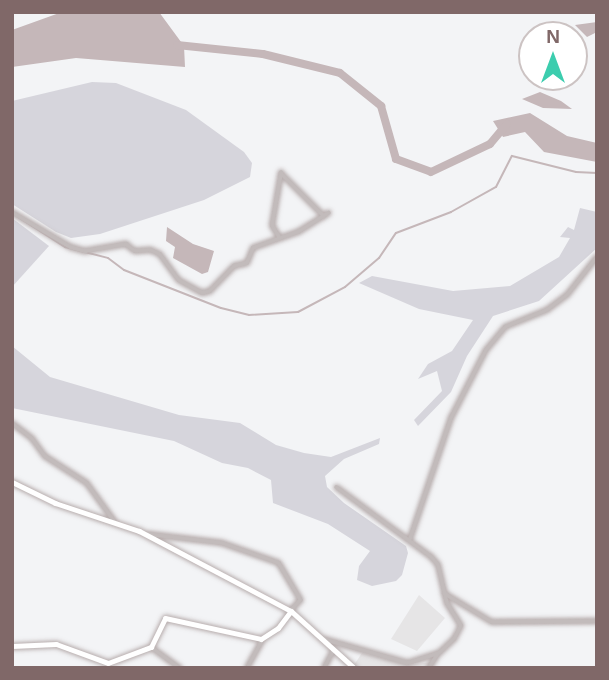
<!DOCTYPE html>
<style>
body{margin:0}
#map{position:relative;width:609px;height:680px;overflow:hidden;background:#f3f4f6;font-family:Helvetica,sans-serif}
div>[style]{position:absolute}
.built>*{inset:0;background:#e6e5e6}
.green>*{inset:0;background:#d6d5dc}
.water>*{inset:0;background:#c5b7b9}
.stream>*{height:2px;margin:-1px;padding:0 1px;transform-origin:1px;border-radius:1px;background:#c5b7b9}
.river>*{height:8px;margin:-4px;padding:0 4px;transform-origin:4px;border-radius:4px;background:#c5b7b9}
.roads{filter:drop-shadow(0 0 2px #b7adad) drop-shadow(0 0 2px #b7adad)}
.street>*{height:3.5px;margin:-1.75px;padding:0 1.75px;transform-origin:1.75px;border-radius:1.75px;background:#c2bbbb}
.secondary>*{height:5px;margin:-2.5px;padding:0 2.5px;transform-origin:2.5px;border-radius:2.5px;background:#fff}
span{translate:-50% -50%;white-space:nowrap;text-align:center;line-height:1.15;-webkit-text-stroke:7px #fff;paint-order:stroke}
.frame{position:absolute;inset:0;border:14px solid #806868;pointer-events:none}
.north{position:absolute;left:518px;top:21px;width:70px;height:70px;box-sizing:border-box;background:#fff;border:2px solid #ccc3c3;border-radius:50%;rotate:0deg;font-size:19px;font-weight:700;line-height:28px;text-align:center;color:#806868}
.north::after{content:'';display:block;margin:auto;width:24px;height:32px;background:#3ccdae;clip-path:polygon(50% 0,100% 100%,50% 72%,0 100%)}
</style>
<div id="map">
<div class="built">
<i style="clip-path:polygon(419px 595px,445px 618px,417px 651px,391px 639px)"></i>
<i style="clip-path:polygon(362px 653px,409px 665px,432px 662px,428px 668px,358px 668px,354px 665px)"></i>
</div>
<div class="green">
<i style="clip-path:polygon(92px 82px,116px 83px,186px 110px,244px 152px,252px 163px,250px 177px,204px 200px,100px 234px,71px 238px,56px 232px,12px 204px,12px 101px)"></i>
<i style="clip-path:polygon(580px 208px,597px 212px,597px 248px,539px 301px,493px 316px,467px 356px,451px 392px,418px 426px,414px 420px,442px 391px,437px 371px,418px 379px,428px 364px,452px 351px,473px 320px,419px 309px,359px 283px,372px 276px,453px 291px,510px 286px,559px 257px,570px 238px,560px 237px,568px 227px,574px 230px)"></i>
<i style="clip-path:polygon(12px 218px,49px 246px,12px 287px)"></i>
<i style="clip-path:polygon(12px 346px,50px 377px,179px 415px,240px 423px,276px 445px,304px 453px,331px 457px,380px 438px,379px 444px,344px 459px,325px 476px,327px 487px,344px 503px,406px 546px,408px 553px,402px 575px,396px 581px,372px 586px,357px 580px,359px 566px,370px 551px,328px 524px,273px 503px,271px 480px,248px 468px,222px 463px,174px 441px,12px 408px)"></i>
</div>
<div class="water">
<i style="clip-path:polygon(62px 12px,159px 12px,184px 46px,185px 67px,76px 58px,12px 67px,12px 30px)"></i>
<i style="clip-path:polygon(597px 22px,597px 32px,587px 37px,575px 25px)"></i>
<i style="clip-path:polygon(540px 92px,561px 101px,572px 109px,543px 108px,522px 99px)"></i>
<i style="clip-path:polygon(530px 113px,567px 136px,597px 143px,597px 162px,544px 152px,525px 132px,503px 137px,493px 121px)"></i>
<i style="clip-path:polygon(167px 227px,193px 244px,214px 251px,208px 272px,202px 274px,173px 258px,175px 247px,166px 241px)"></i>
</div>
<div class="stream">
<i style="left:18px;top:217px;width:56px;rotate:32.6deg"></i>
<i style="left:65px;top:247px;width:44px;rotate:14.3deg"></i>
<i style="left:108px;top:258px;width:20px;rotate:37deg"></i>
<i style="left:124px;top:270px;width:104px;rotate:21.4deg"></i>
<i style="left:221px;top:308px;width:29px;rotate:14deg"></i>
<i style="left:249px;top:315px;width:49px;rotate:-3.5deg"></i>
<i style="left:298px;top:312px;width:53px;rotate:-28deg"></i>
<i style="left:345px;top:287px;width:45px;rotate:-40.5deg"></i>
<i style="left:379px;top:258px;width:30px;rotate:-56deg"></i>
<i style="left:396px;top:233px;width:59px;rotate:-20.9deg"></i>
<i style="left:451px;top:212px;width:51px;rotate:-29.1deg"></i>
<i style="left:496px;top:187px;width:35px;rotate:-63deg"></i>
<i style="left:512px;top:156px;width:66px;rotate:14deg"></i>
<i style="left:576px;top:172px;width:21px;rotate:3deg"></i>
</div>
<div class="river">
<i style="left:177px;top:45px;width:86px;rotate:6deg"></i>
<i style="left:263px;top:54px;width:79px;rotate:13.9deg"></i>
<i style="left:340px;top:73px;width:53px;rotate:38.8deg"></i>
<i style="left:381px;top:106px;width:55px;rotate:74.2deg"></i>
<i style="left:396px;top:159px;width:37px;rotate:20deg"></i>
<i style="left:431px;top:172px;width:65px;rotate:-25.4deg"></i>
<i style="left:490px;top:144px;width:26px;rotate:-50deg"></i>
</div>
<div class="roads">
<div class="street">
<i style="left:12px;top:212px;width:69px;rotate:30.7deg"></i>
<i style="left:71px;top:247px;width:15px;rotate:16deg"></i>
<i style="left:85px;top:251px;width:42px;rotate:-9.7deg"></i>
<i style="left:126px;top:244px;width:11px;rotate:38deg"></i>
<i style="left:135px;top:251px;width:16px;rotate:-4deg"></i>
<i style="left:151px;top:250px;width:10px;rotate:24deg"></i>
<i style="left:160px;top:254px;width:32px;rotate:54deg"></i>
<i style="left:179px;top:280px;width:26px;rotate:29deg"></i>
<i style="left:202px;top:293px;width:8px;rotate:-14deg"></i>
<i style="left:210px;top:291px;width:35px;rotate:-46deg"></i>
<i style="left:234px;top:266px;width:13px;rotate:-13deg"></i>
<i style="left:247px;top:263px;width:16px;rotate:-68deg"></i>
<i style="left:253px;top:248px;width:48px;rotate:-19.6deg"></i>
<i style="left:298px;top:232px;width:36px;rotate:-32deg"></i>
<i style="left:279px;top:237px;width:13px;rotate:-122deg"></i>
<i style="left:272px;top:226px;width:54px;rotate:-80.4deg"></i>
<i style="left:281px;top:173px;width:61px;rotate:45deg"></i>
<i style="left:12px;top:423px;width:25px;rotate:37deg"></i>
<i style="left:32px;top:438px;width:22px;rotate:54deg"></i>
<i style="left:45px;top:456px;width:50px;rotate:32.7deg"></i>
<i style="left:87px;top:483px;width:49px;rotate:54.1deg"></i>
<i style="left:148px;top:534px;width:75px;rotate:6.9deg"></i>
<i style="left:222px;top:543px;width:60px;rotate:19.3deg"></i>
<i style="left:279px;top:563px;width:43px;rotate:59.3deg"></i>
<i style="left:301px;top:600px;width:15px;rotate:132deg"></i>
<i style="left:410px;top:539px;width:128px;rotate:-71.3deg"></i>
<i style="left:451px;top:418px;width:76px;rotate:-62.8deg"></i>
<i style="left:486px;top:350px;width:30px;rotate:-50deg"></i>
<i style="left:505px;top:327px;width:45px;rotate:-22deg"></i>
<i style="left:547px;top:310px;width:25px;rotate:-37deg"></i>
<i style="left:567px;top:295px;width:48px;rotate:-51.7deg"></i>
<i style="left:444px;top:593px;width:56px;rotate:31.1deg"></i>
<i style="left:492px;top:622px;width:105px;rotate:-0.5deg"></i>
<i style="left:324px;top:639px;width:87px;rotate:15.9deg"></i>
<i style="left:408px;top:663px;width:33px;rotate:-18deg"></i>
<i style="left:439px;top:653px;width:21px;rotate:-43deg"></i>
<i style="left:454px;top:639px;width:15px;rotate:-62deg"></i>
<i style="left:461px;top:626px;width:26px;rotate:-122deg"></i>
<i style="left:447px;top:604px;width:40px;rotate:-103deg"></i>
<i style="left:438px;top:565px;width:11px;rotate:-131deg"></i>
<i style="left:431px;top:557px;width:117px;rotate:-143.7deg"></i>
<i style="left:151px;top:647px;width:36px;rotate:36deg"></i>
<i style="left:247px;top:668px;width:33px;rotate:-61deg"></i>
<i style="left:324px;top:668px;width:21px;rotate:-62deg"></i>
<i style="left:429px;top:668px;width:15px;rotate:-58deg"></i>
</div>
<div class="secondary">
<i style="left:12px;top:482px;width:48px;rotate:26deg"></i>
<i style="left:55px;top:503px;width:89px;rotate:18.4deg"></i>
<i style="left:139px;top:531px;width:172px;rotate:27.8deg"></i>
<i style="left:291px;top:611px;width:85px;rotate:42.1deg"></i>
<i style="left:12px;top:646px;width:44px;rotate:-2.6deg"></i>
<i style="left:56px;top:644px;width:55px;rotate:20.1deg"></i>
<i style="left:108px;top:663px;width:46px;rotate:-20.4deg"></i>
<i style="left:151px;top:647px;width:32px;rotate:-64deg"></i>
<i style="left:165px;top:618px;width:98px;rotate:12.3deg"></i>
<i style="left:261px;top:639px;width:20px;rotate:-33deg"></i>
<i style="left:278px;top:628px;width:21px;rotate:-53deg"></i>
</div>
</div>
<div class="frame"></div>
<div class="north">N</div>
</div>
